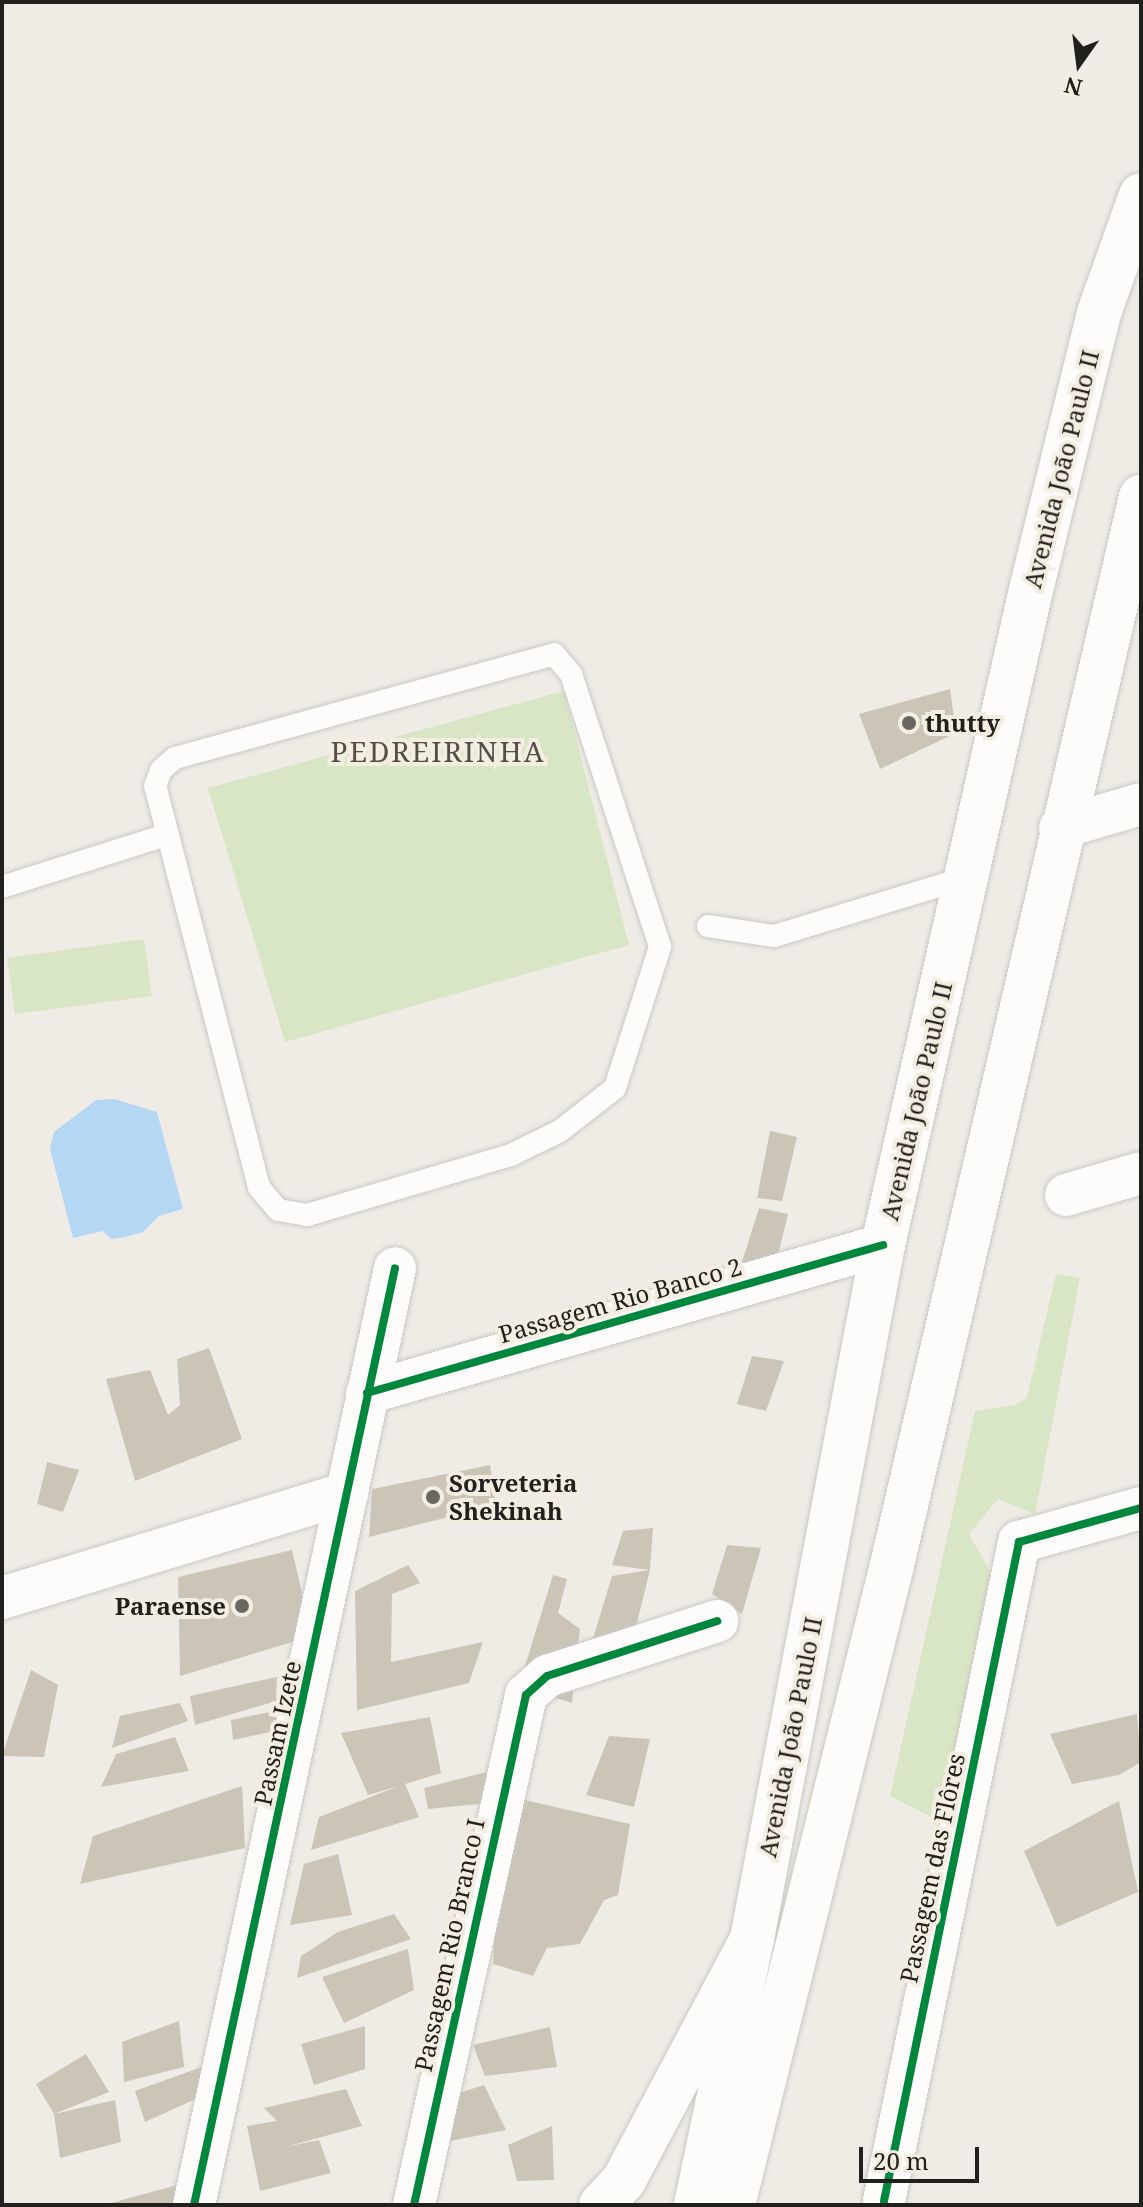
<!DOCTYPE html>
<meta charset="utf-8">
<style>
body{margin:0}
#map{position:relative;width:1143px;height:2207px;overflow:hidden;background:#efece6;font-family:"Noto Serif",serif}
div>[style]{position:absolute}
.green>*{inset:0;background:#d9e6c5}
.water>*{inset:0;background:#b5d7f3}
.building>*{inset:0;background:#cbc4b7}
.roads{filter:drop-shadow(0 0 2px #cac8c3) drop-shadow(0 0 2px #cac8c3)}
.lane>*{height:22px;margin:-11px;padding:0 11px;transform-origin:11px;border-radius:11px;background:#fdfcfb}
.street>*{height:42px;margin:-21px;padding:0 21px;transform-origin:21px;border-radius:21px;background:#fdfcfb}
.primary>*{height:44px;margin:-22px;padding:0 22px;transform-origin:22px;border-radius:22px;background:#fdfcfb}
.highway>*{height:44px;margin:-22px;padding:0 22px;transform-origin:22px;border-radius:22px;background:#fdfcfb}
.cycleway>*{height:8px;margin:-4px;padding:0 4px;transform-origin:4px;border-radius:4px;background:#00873e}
.dots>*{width:22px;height:22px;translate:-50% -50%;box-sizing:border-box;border:4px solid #f3ede2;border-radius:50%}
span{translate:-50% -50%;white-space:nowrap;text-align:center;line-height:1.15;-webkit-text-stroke:8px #f3ede2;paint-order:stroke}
.street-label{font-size:24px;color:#22201c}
.poi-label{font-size:24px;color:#22201c;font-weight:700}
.left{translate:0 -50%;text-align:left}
.right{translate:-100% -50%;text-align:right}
.quarter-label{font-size:28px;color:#544f46;letter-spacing:2px}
.frame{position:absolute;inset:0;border:4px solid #22201c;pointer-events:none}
.north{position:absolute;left:1039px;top:24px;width:80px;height:80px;-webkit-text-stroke:6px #f3ede2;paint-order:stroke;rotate:194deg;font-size:22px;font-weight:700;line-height:32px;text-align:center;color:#22201c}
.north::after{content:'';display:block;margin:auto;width:28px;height:36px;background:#22201c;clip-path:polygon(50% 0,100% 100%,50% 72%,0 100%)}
.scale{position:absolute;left:859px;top:2147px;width:120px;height:36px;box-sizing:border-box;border:4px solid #22201c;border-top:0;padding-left:10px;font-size:24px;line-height:28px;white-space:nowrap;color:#22201c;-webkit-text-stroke:6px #f3ede2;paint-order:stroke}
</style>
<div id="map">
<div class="green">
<i style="clip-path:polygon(564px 691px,629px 945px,285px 1042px,208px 788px)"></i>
<i style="clip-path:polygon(144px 939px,152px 996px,15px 1014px,7px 958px)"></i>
<i style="clip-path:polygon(1056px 1274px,1080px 1278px,1035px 1514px,998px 1499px,969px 1534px,995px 1580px,937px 1820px,890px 1796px,975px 1411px,1015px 1405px,1027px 1398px)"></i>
</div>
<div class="water">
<i style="clip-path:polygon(114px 1099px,157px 1112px,183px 1209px,159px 1216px,143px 1232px,126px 1237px,111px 1239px,103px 1231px,73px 1238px,50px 1149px,54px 1132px,96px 1100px)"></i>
</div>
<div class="building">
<i style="clip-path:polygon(950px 689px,956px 733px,880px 769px,859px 714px)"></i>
<i style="clip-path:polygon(770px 1131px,797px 1137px,782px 1201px,757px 1198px)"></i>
<i style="clip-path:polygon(759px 1208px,788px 1214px,774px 1271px,738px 1275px)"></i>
<i style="clip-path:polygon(209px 1348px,242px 1439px,135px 1481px,106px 1379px,150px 1370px,168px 1415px,180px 1405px,177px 1359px)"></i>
<i style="clip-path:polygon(752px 1356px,784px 1361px,766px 1411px,737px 1404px)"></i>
<i style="clip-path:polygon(47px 1462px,79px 1470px,63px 1512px,37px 1504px)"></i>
<i style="clip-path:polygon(490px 1465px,496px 1505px,369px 1537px,372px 1489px)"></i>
<i style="clip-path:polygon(653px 1528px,650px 1570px,612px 1565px,623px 1531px)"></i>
<i style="clip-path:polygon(727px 1545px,761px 1548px,742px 1614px,712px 1594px)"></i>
<i style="clip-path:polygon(292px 1550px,312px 1636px,180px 1676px,178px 1577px)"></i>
<i style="clip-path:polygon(408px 1565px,420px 1583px,392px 1594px,391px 1662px,483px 1642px,469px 1683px,357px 1710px,355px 1591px)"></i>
<i style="clip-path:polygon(650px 1570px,626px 1667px,581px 1678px,612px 1576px)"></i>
<i style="clip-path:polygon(553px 1575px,567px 1579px,558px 1613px,580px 1629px,572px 1703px,519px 1686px)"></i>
<i style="clip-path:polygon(31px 1670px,58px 1685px,44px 1757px,2px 1756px)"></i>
<i style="clip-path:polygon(277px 1677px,276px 1701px,195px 1725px,190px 1696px)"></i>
<i style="clip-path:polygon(180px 1703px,188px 1721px,112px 1748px,120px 1716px)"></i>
<i style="clip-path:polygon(303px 1705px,299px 1726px,233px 1740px,231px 1720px)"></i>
<i style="clip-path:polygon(1137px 1714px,1141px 1762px,1119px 1775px,1072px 1784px,1050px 1734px)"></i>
<i style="clip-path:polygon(430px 1717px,441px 1773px,405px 1784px,419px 1817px,311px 1850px,319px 1817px,399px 1786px,368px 1795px,341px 1733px)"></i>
<i style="clip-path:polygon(609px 1736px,650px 1739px,634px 1807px,586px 1795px)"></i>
<i style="clip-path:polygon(175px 1737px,189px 1771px,101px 1787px,116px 1754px)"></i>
<i style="clip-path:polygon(498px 1769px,489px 1803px,428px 1809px,424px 1788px)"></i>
<i style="clip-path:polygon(242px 1786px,245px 1848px,80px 1884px,93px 1836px)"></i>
<i style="clip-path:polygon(502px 1795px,630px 1824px,618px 1895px,604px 1900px,580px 1944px,547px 1948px,533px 1976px,493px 1964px)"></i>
<i style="clip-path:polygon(1119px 1801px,1138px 1892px,1057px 1927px,1024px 1851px)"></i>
<i style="clip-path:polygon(338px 1854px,352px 1915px,290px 1925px,304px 1864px)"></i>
<i style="clip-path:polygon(394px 1914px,411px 1939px,297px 1978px,301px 1956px,338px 1932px)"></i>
<i style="clip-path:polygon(408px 1949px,414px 1990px,344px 2023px,322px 1977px)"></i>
<i style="clip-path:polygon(179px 2021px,184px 2067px,124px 2082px,122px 2042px)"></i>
<i style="clip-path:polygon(365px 2026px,365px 2069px,314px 2085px,301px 2044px)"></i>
<i style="clip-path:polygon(550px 2027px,557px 2067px,485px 2076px,473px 2045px)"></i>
<i style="clip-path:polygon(86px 2054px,109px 2092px,54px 2114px,115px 2100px,121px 2142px,60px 2158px,54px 2114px,36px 2084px)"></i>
<i style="clip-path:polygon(213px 2063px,200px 2097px,145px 2122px,135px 2091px)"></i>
<i style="clip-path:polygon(484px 2085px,506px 2130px,450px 2141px,453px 2095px)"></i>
<i style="clip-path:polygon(346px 2089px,362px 2126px,285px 2147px,319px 2140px,331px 2173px,260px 2191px,247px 2126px,277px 2121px,264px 2108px)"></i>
<i style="clip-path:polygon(552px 2126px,554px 2180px,517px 2181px,508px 2145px)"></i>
<i style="clip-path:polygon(181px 2184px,175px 2205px,107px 2205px,107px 2204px)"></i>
</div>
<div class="roads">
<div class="lane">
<i style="left:554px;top:654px;width:26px;rotate:50deg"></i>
<i style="left:571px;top:674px;width:287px;rotate:71.9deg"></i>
<i style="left:660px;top:947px;width:148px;rotate:107.7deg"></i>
<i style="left:615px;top:1088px;width:70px;rotate:142deg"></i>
<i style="left:560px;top:1131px;width:55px;rotate:153.9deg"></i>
<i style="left:511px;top:1155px;width:213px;rotate:163.6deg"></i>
<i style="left:307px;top:1215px;width:29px;rotate:-170deg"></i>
<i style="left:278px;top:1210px;width:30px;rotate:-130deg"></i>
<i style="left:259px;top:1187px;width:414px;rotate:-104.5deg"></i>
<i style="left:155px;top:786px;width:17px;rotate:-69deg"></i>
<i style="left:161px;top:770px;width:18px;rotate:-41deg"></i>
<i style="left:175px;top:758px;width:393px;rotate:-15.3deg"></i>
<i style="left:2px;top:887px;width:172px;rotate:-17.6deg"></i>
<i style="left:708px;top:926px;width:67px;rotate:8.6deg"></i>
<i style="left:774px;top:936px;width:203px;rotate:-16.9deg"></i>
</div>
<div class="street">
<i style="left:1060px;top:828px;width:84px;rotate:-16.5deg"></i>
<i style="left:1066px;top:1195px;width:78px;rotate:-16.3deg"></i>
<i style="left:367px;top:1393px;width:537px;rotate:-16deg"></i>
<i style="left:2px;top:1598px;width:361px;rotate:-16.9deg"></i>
<i style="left:884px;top:2201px;width:673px;rotate:-78.42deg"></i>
<i style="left:1019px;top:1542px;width:127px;rotate:-15.6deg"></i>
<i style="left:194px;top:2205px;width:958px;rotate:-77.89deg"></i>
<i style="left:414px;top:2205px;width:522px;rotate:-77.61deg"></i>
<i style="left:526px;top:1695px;width:28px;rotate:-42deg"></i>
<i style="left:547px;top:1676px;width:179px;rotate:-17.9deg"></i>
</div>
<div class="primary">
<i style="left:696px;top:2205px;width:272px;rotate:-78.1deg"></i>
<i style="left:752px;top:1939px;width:706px;rotate:-79.31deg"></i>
<i style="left:883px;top:1245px;width:672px;rotate:-77.27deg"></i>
<i style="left:1031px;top:590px;width:285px;rotate:-76.2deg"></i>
<i style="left:1099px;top:313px;width:125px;rotate:-70.4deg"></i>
<i style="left:733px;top:2205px;width:659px;rotate:-76.05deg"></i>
<i style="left:892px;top:1565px;width:1097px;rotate:-76.88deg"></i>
</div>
<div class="highway">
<i style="left:601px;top:2205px;width:34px;rotate:-47deg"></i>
<i style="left:624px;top:2180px;width:273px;rotate:-62deg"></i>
</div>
</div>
<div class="cycleway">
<i style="left:367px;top:1393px;width:537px;rotate:-16deg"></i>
<i style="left:884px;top:2201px;width:673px;rotate:-78.42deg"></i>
<i style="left:1019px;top:1542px;width:127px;rotate:-15.6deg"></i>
<i style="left:194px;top:2205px;width:958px;rotate:-77.89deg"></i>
<i style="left:414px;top:2205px;width:522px;rotate:-77.61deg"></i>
<i style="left:526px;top:1695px;width:28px;rotate:-42deg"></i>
<i style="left:547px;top:1676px;width:179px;rotate:-17.9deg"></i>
</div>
<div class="dots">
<i style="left:909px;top:723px;background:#6a6763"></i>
<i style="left:433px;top:1497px;background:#6a6763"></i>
<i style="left:242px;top:1606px;background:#6a6763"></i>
</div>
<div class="street-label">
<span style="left:1061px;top:469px;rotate:-76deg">Avenida João Paulo II</span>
<span style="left:916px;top:1101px;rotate:-77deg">Avenida João Paulo II</span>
<span style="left:620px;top:1300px;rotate:-16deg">Passagem Rio Banco 2</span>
<span style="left:277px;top:1733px;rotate:-78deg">Passam Izete</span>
<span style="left:790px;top:1737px;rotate:-79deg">Avenida João Paulo II</span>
<span style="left:932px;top:1868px;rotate:-78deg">Passagem das Flôres</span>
<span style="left:449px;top:1945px;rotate:-78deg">Passagem Rio Branco I</span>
</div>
<div class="poi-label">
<span class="left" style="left:925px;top:723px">thutty</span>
<span class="left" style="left:449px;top:1497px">Sorveteria<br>Shekinah</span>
<span class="right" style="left:226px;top:1606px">Paraense</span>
</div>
<div class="quarter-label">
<span style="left:438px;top:751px">PEDREIRINHA</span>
</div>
<div class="frame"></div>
<div class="north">N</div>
<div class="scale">20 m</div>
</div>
